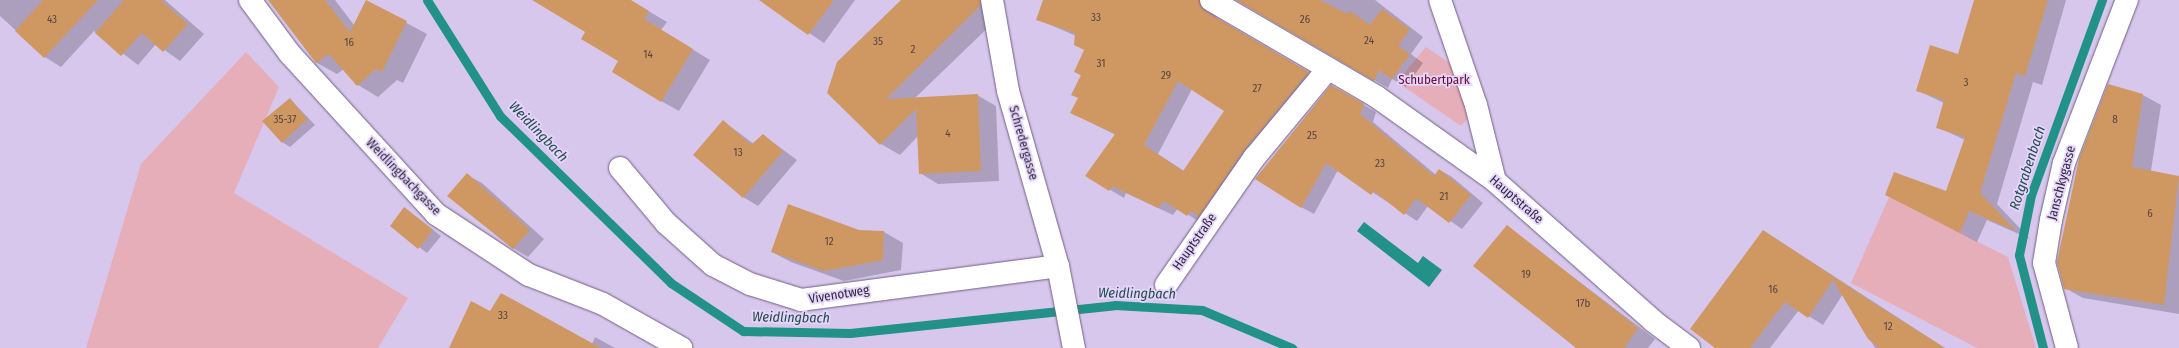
<!DOCTYPE html>
<meta charset="utf-8">
<style>
body{margin:0}
#map{position:relative;width:2179px;height:348px;overflow:hidden;background:#d8c7ed;font-family:"Fira Sans Condensed",sans-serif}
div>[style]{position:absolute}
.green>*{inset:0;background:#e6aeb9}
.water>*{inset:0;background:#229187}
.shadow>*{inset:0;background:#0003}
.stream>*{height:9px;margin:-4.5px;padding:0 4.5px;transform-origin:4.5px;border-radius:4.5px;background:#229187}
.building>*{inset:0;background:#cf9862}
.roads{filter:drop-shadow(0 0 1px #6f6081) drop-shadow(0 0 1px #6f6081)}
.minor>*{height:22px;margin:-11px;padding:0 11px;transform-origin:11px;border-radius:11px;background:#fff}
.major>*{height:22px;margin:-11px;padding:0 11px;transform-origin:11px;border-radius:11px;background:#fff}
span{translate:-50% -50%;white-space:nowrap;text-align:center;line-height:1.15;-webkit-text-stroke:3.5px #e5d4fb;paint-order:stroke}
.number-label{font-size:11px;color:#584542}
.number-label span{-webkit-text-stroke-width:0}
.park-label{font-size:13px;color:#6b0e31}
.street-label{font-size:13px;color:#302938}
.water-label{font-size:14px;color:#204d48;font-style:italic}
</style>
<div id="map">
<div class="green">
<i style="clip-path:polygon(1426px 47px,1454px 66px,1470px 116px,1461px 126px,1397px 82px)"></i>
<i style="clip-path:polygon(246px 52px,279px 87px,234px 193px,408px 298px,378px 348px,86px 348px,141px 164px)"></i>
<i style="clip-path:polygon(1889px 197px,2008px 257px,2036px 348px,1977px 348px,1851px 283px)"></i>
</div>
<div class="water">
<i style="clip-path:polygon(1364px 222px,1418px 263px,1423px 256px,1442px 270px,1429px 287px,1357px 231px)"></i>
</div>
<div class="shadow">
<i style="clip-path:polygon(0 0,165px 0,204px 34px,180px 61px,156px 44px,138px 65px,94px 31px,61px 67px,45px 57px,0 16px)"></i>
<i style="clip-path:polygon(269px 0,335px 0,354px 25px,366px 1px,427px 34px,403px 83px,397px 80px,378px 97px,358px 85px,344px 69px,337px 74px,317px 63px)"></i>
<i style="clip-path:polygon(552px 0,630px 0,667px 22px,661px 30px,710px 60px,679px 111px,661px 101px)"></i>
<i style="clip-path:polygon(787px 0,855px 0,824px 43px,778px 12px)"></i>
<i style="clip-path:polygon(903px 0,994px 0,998px 18px,915px 98px,977px 95px,996px 106px,999px 181px,938px 184px,920px 173px,918px 136px,900px 155px,881px 144px,828px 93px)"></i>
<i style="clip-path:polygon(evenodd,1044px 0,1217px 0,1212px 8px,1218px 20px,1322px 81px,1201px 223px,1178px 208px,1173px 215px,1126px 193px,1124px 198px,1087px 176px,1116px 135px,1072px 113px,1079px 98px,1082px 76px,1075px 72px,1085px 50px,1076px 36px,1037px 19px,1044px 0,1192px 89px,1226px 110px,1184px 171px,1158px 154px,1192px 89px)"></i>
<i style="clip-path:polygon(1238px 0,1375px 0,1423px 37px,1411px 54px,1423px 63px,1406px 87px,1392px 79px,1388px 88px)"></i>
<i style="clip-path:polygon(2011px 0,2066px 0,2042px 85px,2033px 82px,1997px 204px,2030px 239px,1987px 220px,1977px 242px,1887px 195px,1947px 192px,1965px 140px,1937px 127px,1944px 103px,1917px 90px,1959px 55px)"></i>
<i style="clip-path:polygon(2109px 85px,2143px 95px,2161px 105px,2151px 171px,2179px 177px,2179px 314px,2083px 298px,2065px 288px,2058px 262px,2061px 245px,2080px 159px)"></i>
<i style="clip-path:polygon(1331px 86px,1376px 112px,1373px 122px,1436px 175px,1440px 170px,1452px 177px,1483px 203px,1462px 229px,1428px 206px,1417px 221px,1338px 170px,1314px 214px,1301px 207px)"></i>
<i style="clip-path:polygon(290px 99px,315px 125px,290px 147px,282px 142px)"></i>
<i style="clip-path:polygon(723px 121px,754px 144px,763px 135px,797px 160px,758px 206px,743px 197px)"></i>
<i style="clip-path:polygon(467px 175px,482px 183px,544px 239px,528px 257px,513px 248px)"></i>
<i style="clip-path:polygon(405px 208px,441px 236px,427px 253px,391px 226px)"></i>
<i style="clip-path:polygon(1507px 227px,1655px 339px,1648px 348px,1579px 348px)"></i>
<i style="clip-path:polygon(859px 231px,884px 232px,903px 243px,901px 270px,844px 281px,791px 262px,772px 252px)"></i>
<i style="clip-path:polygon(1763px 231px,1778px 240px,1945px 348px,1875px 348px,1843px 294px,1823px 325px,1799px 310px,1770px 348px,1717px 348px)"></i>
<i style="clip-path:polygon(491px 312px,592px 344px,595px 337px,615px 348px,451px 348px)"></i>
</div>
<div class="stream">
<i style="left:427px;top:0;width:137px;rotate:57.8deg"></i>
<i style="left:500px;top:116px;width:239px;rotate:44.3deg"></i>
<i style="left:671px;top:283px;width:87px;rotate:33.7deg"></i>
<i style="left:743px;top:331px;width:107px;rotate:1.1deg"></i>
<i style="left:850px;top:333px;width:266px;rotate:-6deg"></i>
<i style="left:1115px;top:305px;width:87px;rotate:3.3deg"></i>
<i style="left:1202px;top:310px;width:98px;rotate:22.9deg"></i>
<i style="left:2043px;top:348px;width:96px;rotate:-104.5deg"></i>
<i style="left:2019px;top:255px;width:61px;rotate:-78.7deg"></i>
<i style="left:2031px;top:195px;width:208px;rotate:-70deg"></i>
</div>
<div class="building">
<i style="clip-path:polygon(43px 0,98px 0,44px 58px,15px 31px)"></i>
<i style="clip-path:polygon(124px 0,161px 0,188px 24px,163px 52px,142px 33px,121px 56px,95px 33px)"></i>
<i style="clip-path:polygon(268px 0,325px 0,350px 32px,366px 0,407px 21px,382px 72px,376px 69px,357px 86px,329px 54px,316px 63px)"></i>
<i style="clip-path:polygon(532px 0,631px 0,649px 11px,644px 19px,693px 49px,661px 102px,612px 72px,618px 61px,581px 39px,585px 32px)"></i>
<i style="clip-path:polygon(759px 0,834px 0,808px 35px)"></i>
<i style="clip-path:polygon(901px 0,980px 0,980px 6px,886px 99px,978px 94px,981px 171px,919px 174px,916px 109px,880px 145px,827px 93px,837px 62px)"></i>
<i style="clip-path:polygon(evenodd,1043px 0,1199px 0,1205px 11px,1309px 72px,1244px 150px,1199px 216px,1191px 211px,1187px 216px,1164px 201px,1158px 208px,1112px 186px,1109px 191px,1085px 176px,1115px 134px,1070px 113px,1078px 98px,1071px 95px,1081px 75px,1074px 72px,1084px 50px,1074px 45px,1075px 33px,1036px 20px,1043px 0,1178px 81px,1224px 111px,1183px 171px,1144px 145px,1178px 81px)"></i>
<i style="clip-path:polygon(1236px 0,1320px 0,1347px 14px,1350px 11px,1370px 25px,1382px 9px,1410px 29px,1398px 46px,1410px 54px,1392px 79px,1379px 70px,1374px 81px)"></i>
<i style="clip-path:polygon(1974px 0,2048px 0,2025px 76px,2016px 73px,1980px 193px,2016px 231px,1969px 211px,1960px 233px,1885px 195px,1894px 172px,1946px 191px,1965px 137px,1936px 128px,1944px 100px,1916px 91px,1930px 45px,1958px 54px)"></i>
<i style="clip-path:polygon(2108px 84px,2143px 94px,2132px 167px,2179px 176px,2164px 305px,2064px 289px,2057px 262px,2079px 159px)"></i>
<i style="clip-path:polygon(1331px 85px,1364px 104px,1360px 114px,1434px 176px,1439px 169px,1471px 195px,1449px 223px,1416px 198px,1404px 215px,1374px 191px,1371px 195px,1326px 163px,1301px 208px,1255px 179px)"></i>
<i style="clip-path:polygon(290px 98px,307px 119px,282px 143px,262px 121px)"></i>
<i style="clip-path:polygon(723px 120px,751px 145px,763px 134px,783px 151px,743px 198px,693px 155px)"></i>
<i style="clip-path:polygon(467px 173px,530px 230px,513px 249px,447px 196px)"></i>
<i style="clip-path:polygon(788px 204px,859px 230px,884px 231px,883px 260px,824px 271px,771px 252px)"></i>
<i style="clip-path:polygon(404px 207px,433px 230px,418px 249px,390px 226px)"></i>
<i style="clip-path:polygon(1507px 225px,1638px 328px,1624px 348px,1576px 348px,1473px 266px)"></i>
<i style="clip-path:polygon(1763px 230px,1869px 300px,1945px 348px,1879px 348px,1868px 339px,1833px 280px,1808px 318px,1785px 302px,1750px 348px,1715px 348px,1690px 329px)"></i>
<i style="clip-path:polygon(501px 293px,601px 348px,449px 348px,471px 301px,490px 311px)"></i>
</div>
<div class="roads">
<div class="minor">
<i style="left:250px;top:0;width:67px;rotate:53.5deg"></i>
<i style="left:290px;top:54px;width:217px;rotate:47.6deg"></i>
<i style="left:436px;top:214px;width:111px;rotate:33.3deg"></i>
<i style="left:529px;top:275px;width:79px;rotate:21.4deg"></i>
<i style="left:603px;top:304px;width:90px;rotate:29.4deg"></i>
<i style="left:992px;top:0;width:92px;rotate:80deg"></i>
<i style="left:1008px;top:91px;width:182px;rotate:74.1deg"></i>
<i style="left:1058px;top:266px;width:84px;rotate:79deg"></i>
<i style="left:1440px;top:0;width:111px;rotate:71.1deg"></i>
<i style="left:1476px;top:105px;width:78px;rotate:76deg"></i>
<i style="left:620px;top:168px;width:72px;rotate:50.1deg"></i>
<i style="left:666px;top:223px;width:63px;rotate:41.8deg"></i>
<i style="left:713px;top:265px;width:42px;rotate:27.2deg"></i>
<i style="left:750px;top:284px;width:53px;rotate:17.4deg"></i>
<i style="left:801px;top:300px;width:259px;rotate:-7.5deg"></i>
<i style="left:1166px;top:285px;width:155px;rotate:-55.3deg"></i>
<i style="left:1254px;top:158px;width:116px;rotate:-50.3deg"></i>
<i style="left:2067px;top:348px;width:88px;rotate:-105.1deg"></i>
<i style="left:2044px;top:263px;width:44px;rotate:-80.8deg"></i>
<i style="left:2051px;top:220px;width:58px;rotate:-77.2deg"></i>
<i style="left:2064px;top:163px;width:175px;rotate:-68.9deg"></i>
</div>
<div class="major">
<i style="left:1211px;top:0;width:192px;rotate:30.3deg"></i>
<i style="left:1377px;top:97px;width:145px;rotate:35.4deg"></i>
<i style="left:1495px;top:181px;width:211px;rotate:41.5deg"></i>
<i style="left:1653px;top:321px;width:45px;rotate:36.9deg"></i>
</div>
</div>
<div class="number-label">
<span style="left:1096px;top:18px">33</span>
<span style="left:52px;top:20px">43</span>
<span style="left:1305px;top:20px">26</span>
<span style="left:1369px;top:41px">24</span>
<span style="left:878px;top:42px">35</span>
<span style="left:349px;top:43px">16</span>
<span style="left:913px;top:50px">2</span>
<span style="left:648px;top:55px">14</span>
<span style="left:1101px;top:64px">31</span>
<span style="left:1166px;top:76px">29</span>
<span style="left:1966px;top:83px">3</span>
<span style="left:1257px;top:89px">27</span>
<span style="left:285px;top:120px">35-37</span>
<span style="left:2115px;top:120px">8</span>
<span style="left:948px;top:134px">4</span>
<span style="left:1312px;top:136px">25</span>
<span style="left:738px;top:153px">13</span>
<span style="left:1380px;top:164px">23</span>
<span style="left:1444px;top:197px">21</span>
<span style="left:2150px;top:214px">6</span>
<span style="left:829px;top:242px">12</span>
<span style="left:1526px;top:275px">19</span>
<span style="left:1773px;top:290px">16</span>
<span style="left:1583px;top:304px">17b</span>
<span style="left:503px;top:316px">33</span>
<span style="left:1888px;top:327px">12</span>
</div>
<div class="park-label">
<span style="left:1434px;top:80px">Schubertpark</span>
</div>
<div class="street-label">
<span style="left:1023px;top:143px;rotate:74deg">Schredergasse</span>
<span style="left:403px;top:177px;rotate:46deg">Weidlingbachgasse</span>
<span style="left:2062px;top:183px;rotate:-75deg">Janschkygasse</span>
<span style="left:1516px;top:200px;rotate:41deg">Hauptstraße</span>
<span style="left:1195px;top:242px;rotate:-55deg">Hauptstraße</span>
<span style="left:839px;top:295px;rotate:-9deg">Vivenotweg</span>
</div>
<div class="water-label">
<span style="left:538px;top:132px;rotate:46deg">Weidlingbach</span>
<span style="left:2028px;top:168px;rotate:-72deg">Rotgrabenbach</span>
<span style="left:1137px;top:294px;rotate:1deg">Weidlingbach</span>
<span style="left:791px;top:318px;rotate:1deg">Weidlingbach</span>
</div>
</div>
